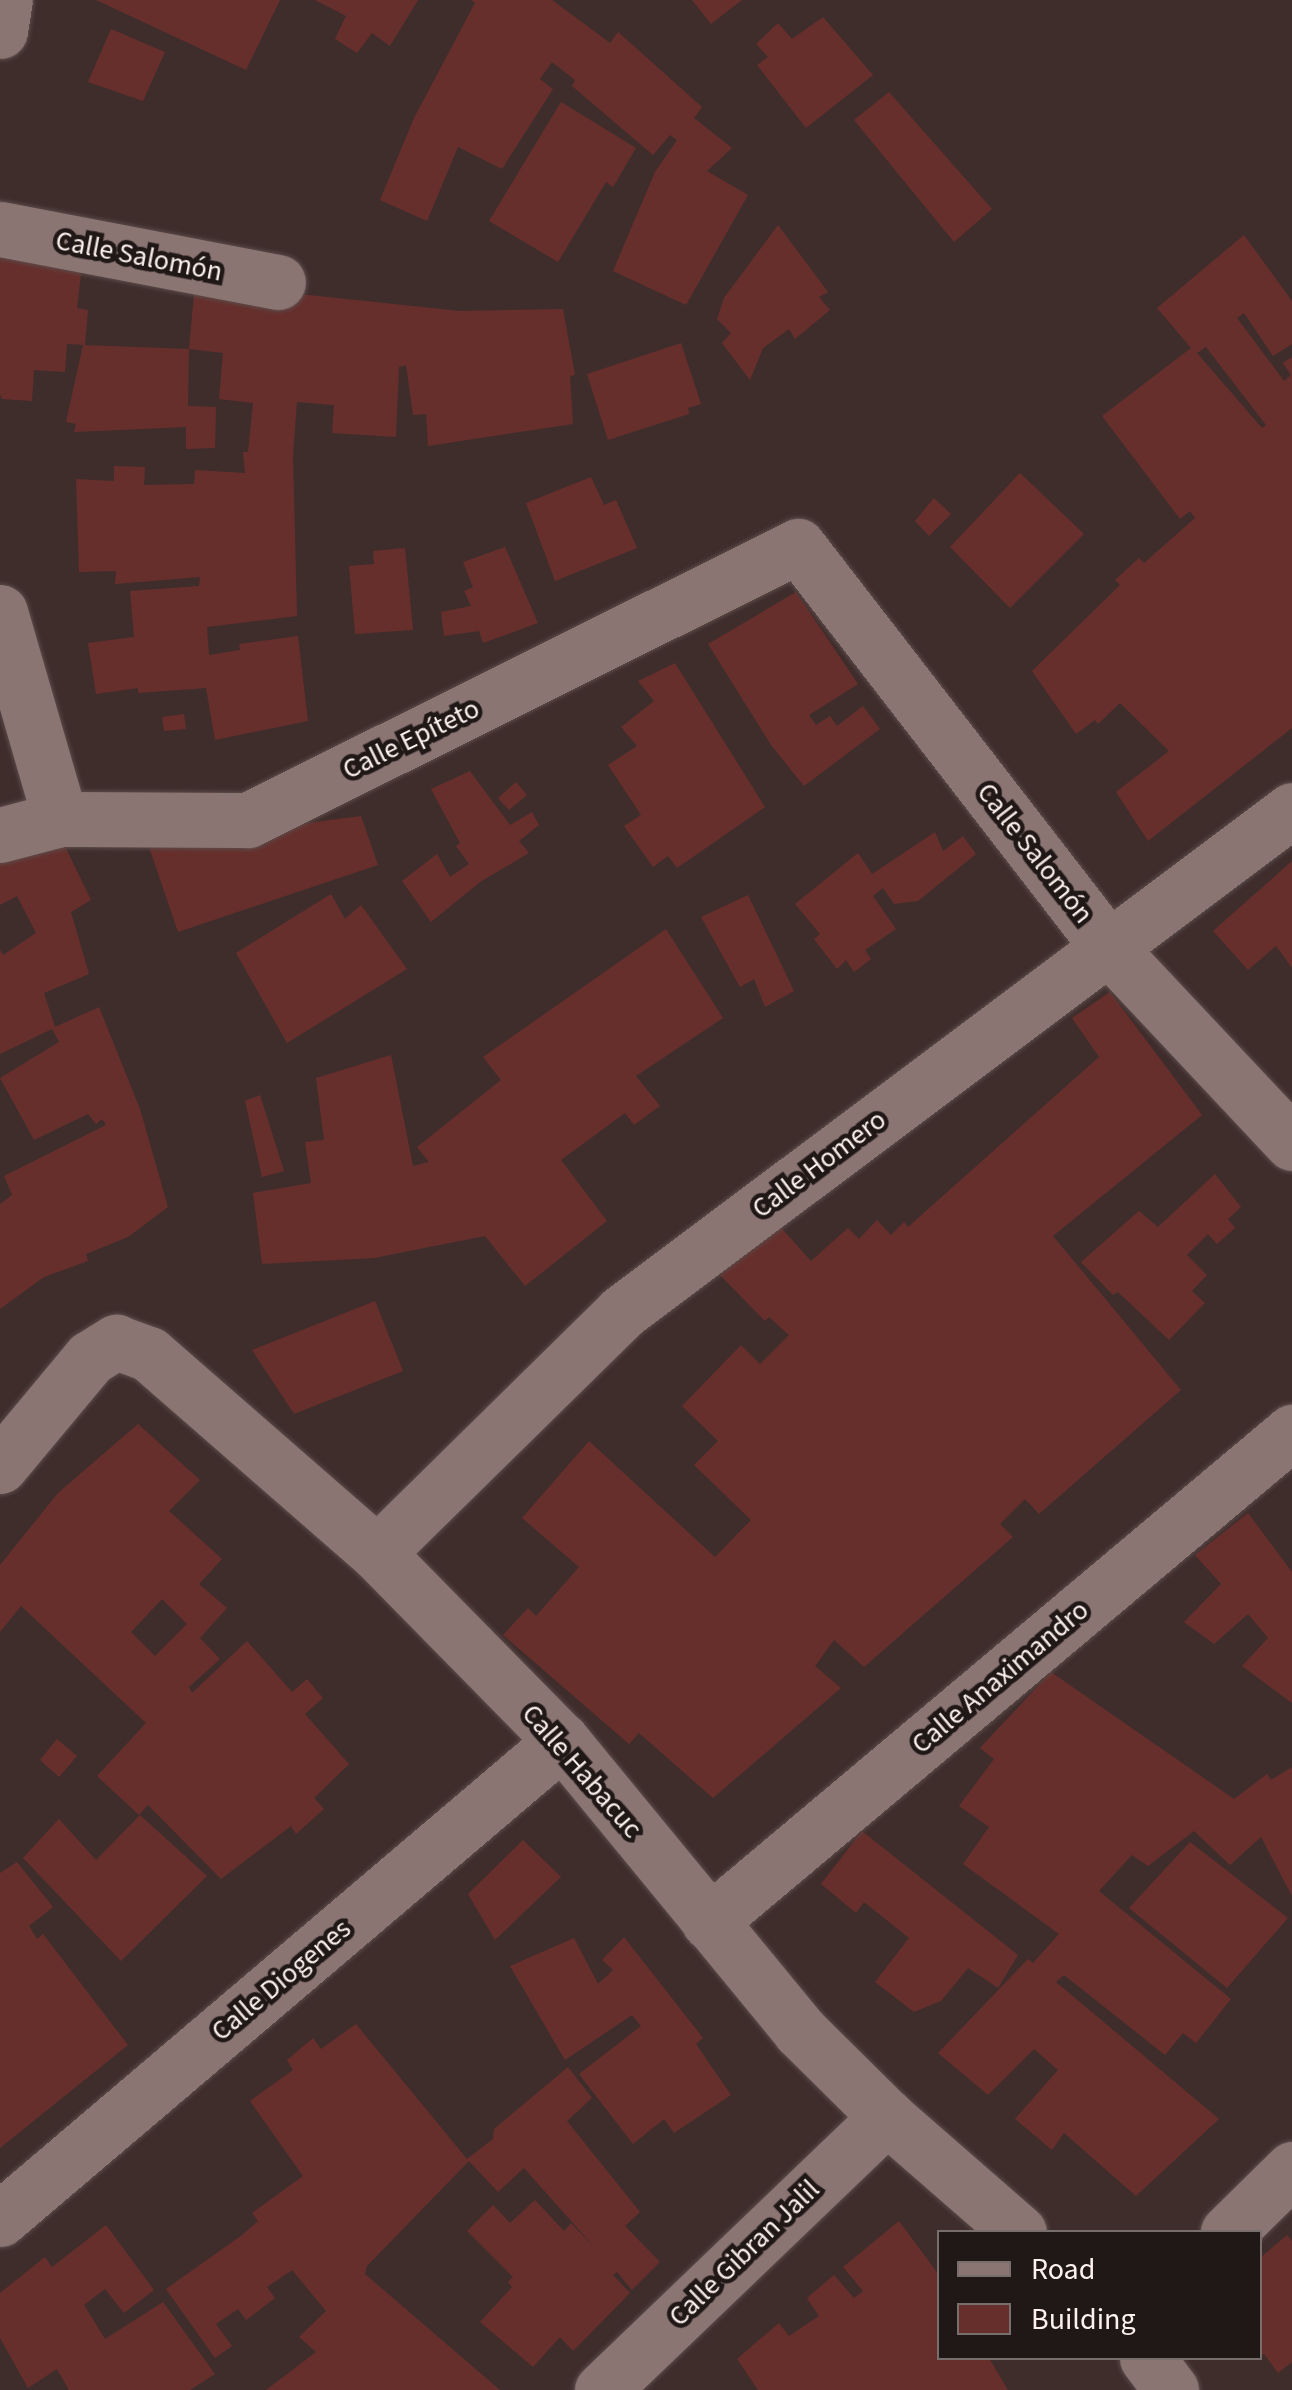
<!DOCTYPE html>
<meta charset="utf-8">
<style>
body{margin:0}
#map{position:relative;width:1292px;height:2390px;overflow:hidden;background:#3f2d2c;font-family:"Source Sans 3",sans-serif}
div>[style]{position:absolute}
.building>*{inset:0;background:#672f2c}
.roads{filter:drop-shadow(0 0 2px #5a4b49) drop-shadow(0 0 2px #5a4b49)}
.minor>*{height:55px;margin:-27.5px;padding:0 27.5px;transform-origin:27.5px;border-radius:27.5px;background:#8a7573}
span{translate:-50% -50%;white-space:nowrap;text-align:center;line-height:1.15;-webkit-text-stroke:9px #201817;paint-order:stroke}
.street-label{font-size:28px;color:#fdf1ef}
.legend{position:absolute;left:937px;top:2230px;width:325px;height:130px;box-sizing:border-box;background:#201817;border:2px solid #786f6d;margin:0;padding:12px 18px;list-style:none;font-size:30px;color:#fdf1ef}
.legend li{display:flex;align-items:center;gap:20px;height:50px}
.legend b{width:50px;border:2px solid #786f6d}
</style>
<div id="map">
<div class="building">
<i style="clip-path:polygon(96px 0,280px 0,246px 70px)"></i>
<i style="clip-path:polygon(315px 0,418px 0,390px 46px,372px 33px,357px 53px,335px 39px,346px 16px)"></i>
<i style="clip-path:polygon(471px 0,552px 0,610px 43px,618px 32px,702px 107px,694px 118px,732px 148px,707px 171px,748px 195px,686px 305px,613px 271px,655px 172px,677px 140px,670px 135px,653px 155px,572px 86px,575px 80px,552px 62px,540px 79px,553px 89px,502px 169px,458px 147px,427px 221px,380px 200px,414px 118px,475px 3px)"></i>
<i style="clip-path:polygon(692px 0,742px 0,711px 24px)"></i>
<i style="clip-path:polygon(823px 17px,873px 75px,806px 128px,757px 65px,768px 57px,756px 44px,778px 23px,792px 39px)"></i>
<i style="clip-path:polygon(111px 29px,165px 52px,143px 101px,88px 82px)"></i>
<i style="clip-path:polygon(889px 92px,992px 209px,954px 242px,854px 120px)"></i>
<i style="clip-path:polygon(561px 102px,636px 148px,613px 187px,606px 182px,558px 262px,489px 221px)"></i>
<i style="clip-path:polygon(778px 225px,828px 292px,819px 297px,830px 310px,795px 339px,789px 329px,763px 348px,750px 380px,722px 343px,731px 333px,717px 319px,724px 298px)"></i>
<i style="clip-path:polygon(evenodd,1244px 235px,1292px 301px,1292px 344px,1273px 356px,1244px 313px,1237px 318px,1284px 381px,1291px 375px,1283px 363px,1292px 357px,1292px 728px,1148px 841px,1116px 792px,1169px 751px,1120px 703px,1098px 724px,1095px 720px,1076px 734px,1032px 671px,1120px 585px,1115px 580px,1139px 558px,1144px 563px,1195px 518px,1190px 511px,1180px 519px,1102px 416px,1191px 348px,1157px 308px,1244px 235px,1206px 347px,1266px 425px,1262px 428px,1197px 353px,1206px 347px)"></i>
<i style="clip-path:polygon(0 249px,83px 257px,77px 308px,88px 310px,85px 345px,67px 344px,65px 372px,34px 370px,32px 401px,2px 399px,0 394px)"></i>
<i style="clip-path:polygon(195px 283px,460px 311px,563px 309px,575px 375px,570px 376px,573px 424px,428px 446px,426px 414px,413px 415px,406px 365px,399px 367px,396px 437px,332px 433px,334px 405px,297px 402px,293px 455px,297px 616px,207px 627px,209px 655px,240px 650px,239px 644px,298px 636px,308px 721px,215px 740px,206px 688px,138px 693px,138px 688px,96px 694px,88px 643px,134px 637px,130px 591px,199px 586px,200px 577px,115px 584px,116px 571px,79px 572px,76px 479px,114px 481px,114px 466px,145px 467px,144px 485px,194px 484px,195px 470px,245px 473px,243px 452px,248px 452px,253px 403px,219px 399px,223px 353px,189px 349px)"></i>
<i style="clip-path:polygon(681px 343px,701px 404px,688px 408px,689px 414px,608px 440px,587px 374px)"></i>
<i style="clip-path:polygon(83px 345px,189px 349px,188px 406px,216px 407px,215px 448px,186px 449px,186px 427px,74px 432px,76px 424px,66px 422px)"></i>
<i style="clip-path:polygon(1020px 473px,1084px 534px,1010px 608px,950px 547px)"></i>
<i style="clip-path:polygon(591px 477px,604px 505px,616px 500px,637px 548px,555px 581px,526px 503px)"></i>
<i style="clip-path:polygon(934px 498px,951px 514px,929px 536px,915px 521px)"></i>
<i style="clip-path:polygon(505px 547px,538px 623px,483px 643px,479px 631px,444px 636px,441px 612px,471px 606px,464px 591px,473px 587px,463px 562px)"></i>
<i style="clip-path:polygon(405px 548px,413px 630px,355px 634px,349px 566px,374px 564px,373px 551px)"></i>
<i style="clip-path:polygon(796px 592px,858px 684px,809px 715px,816px 725px,830px 716px,837px 726px,863px 706px,880px 729px,804px 786px,771px 745px,708px 644px)"></i>
<i style="clip-path:polygon(675px 663px,765px 807px,677px 868px,668px 856px,653px 867px,624px 826px,641px 815px,608px 765px,637px 746px,621px 727px,654px 701px,638px 681px)"></i>
<i style="clip-path:polygon(184px 714px,186px 729px,164px 731px,162px 717px)"></i>
<i style="clip-path:polygon(470px 771px,510px 825px,532px 812px,539px 825px,519px 841px,529px 853px,480px 882px,431px 922px,402px 881px,437px 854px,450px 877px,469px 864px,456px 846px,460px 843px,431px 789px)"></i>
<i style="clip-path:polygon(516px 782px,527px 795px,509px 810px,498px 798px)"></i>
<i style="clip-path:polygon(361px 816px,378px 865px,178px 932px,148px 844px)"></i>
<i style="clip-path:polygon(935px 832px,943px 851px,963px 836px,976px 854px,918px 901px,894px 904px,883px 888px,873px 896px,896px 929px,865px 950px,871px 959px,854px 972px,846px 960px,837px 969px,814px 939px,820px 934px,795px 904px,858px 853px,872px 874px)"></i>
<i style="clip-path:polygon(61px 838px,91px 900px,71px 912px,89px 974px,44px 993px,55px 1027px,99px 1007px,140px 1109px,168px 1207px,128px 1237px,86px 1254px,88px 1261px,44px 1277px,0 1309px,0 1204px,12px 1195px,4px 1176px,106px 1125px,102px 1119px,96px 1124px,88px 1114px,34px 1140px,0 1078px,59px 1042px,52px 1029px,0 1054px,0 950px,3px 955px,36px 933px,17px 896px,0 905px,0 851px)"></i>
<i style="clip-path:polygon(1292px 861px,1292px 968px,1276px 946px,1248px 970px,1213px 931px)"></i>
<i style="clip-path:polygon(331px 894px,345px 919px,361px 905px,407px 969px,287px 1043px,236px 953px)"></i>
<i style="clip-path:polygon(748px 895px,794px 991px,765px 1007px,754px 979px,740px 987px,701px 917px)"></i>
<i style="clip-path:polygon(666px 929px,723px 1018px,636px 1076px,660px 1106px,634px 1125px,625px 1113px,561px 1160px,607px 1221px,525px 1286px,485px 1236px,374px 1258px,262px 1264px,253px 1193px,311px 1183px,305px 1142px,324px 1140px,316px 1078px,391px 1055px,413px 1166px,429px 1162px,417px 1147px,501px 1080px,483px 1057px)"></i>
<i style="clip-path:polygon(1110px 992px,1202px 1115px,1053px 1236px,1181px 1390px,1039px 1514px,1025px 1499px,1000px 1524px,1013px 1537px,864px 1667px,834px 1640px,815px 1666px,841px 1688px,713px 1798px,639px 1733px,629px 1744px,503px 1635px,528px 1608px,536px 1616px,579px 1567px,522px 1518px,589px 1441px,715px 1557px,751px 1520px,694px 1465px,718px 1441px,682px 1406px,741px 1345px,760px 1364px,789px 1335px,769px 1317px,765px 1321px,720px 1275px,776px 1222px,811px 1261px,848px 1228px,859px 1239px,877px 1220px,891px 1235px,904px 1222px,908px 1227px,1099px 1057px,1072px 1018px)"></i>
<i style="clip-path:polygon(260px 1095px,284px 1171px,262px 1177px,245px 1101px)"></i>
<i style="clip-path:polygon(1215px 1174px,1241px 1207px,1228px 1219px,1235px 1228px,1217px 1244px,1208px 1234px,1187px 1255px,1207px 1275px,1192px 1291px,1205px 1303px,1169px 1340px,1118px 1292px,1113px 1295px,1081px 1262px,1139px 1211px,1158px 1227px)"></i>
<i style="clip-path:polygon(375px 1301px,403px 1371px,294px 1414px,252px 1350px)"></i>
<i style="clip-path:polygon(evenodd,138px 1424px,200px 1480px,169px 1511px,222px 1559px,199px 1584px,227px 1608px,200px 1638px,220px 1659px,189px 1687px,192px 1693px,247px 1641px,292px 1692px,307px 1679px,323px 1698px,305px 1714px,349px 1764px,314px 1798px,324px 1809px,296px 1834px,291px 1826px,221px 1879px,148px 1805px,139px 1815px,97px 1776px,146px 1723px,21px 1606px,0 1632px,0 1565px,58px 1493px,138px 1424px,162px 1599px,187px 1624px,155px 1656px,131px 1632px,162px 1599px)"></i>
<i style="clip-path:polygon(1248px 1513px,1292px 1572px,1292px 1703px,1242px 1666px,1268px 1638px,1248px 1614px,1214px 1644px,1184px 1622px,1221px 1584px,1195px 1555px)"></i>
<i style="clip-path:polygon(1051px 1672px,1234px 1799px,1267px 1774px,1271px 1780px,1292px 1767px,1292px 1896px,1261px 1837px,1230px 1865px,1194px 1831px,1148px 1866px,1132px 1855px,1099px 1891px,1231px 1999px,1196px 2043px,1183px 2033px,1165px 2055px,1064px 1975px,1056px 1982px,1219px 2119px,1136px 2196px,1064px 2133px,1052px 2150px,1015px 2119px,1058px 2070px,1034px 2049px,988px 2095px,938px 2053px,1028px 1959px,1033px 1963px,1059px 1934px,963px 1864px,989px 1827px,959px 1806px,994px 1759px,980px 1748px)"></i>
<i style="clip-path:polygon(57px 1739px,77px 1756px,59px 1777px,40px 1760px)"></i>
<i style="clip-path:polygon(140px 1815px,207px 1876px,121px 1961px,23px 1858px,59px 1819px,96px 1860px)"></i>
<i style="clip-path:polygon(862px 1831px,1018px 1955px,998px 1988px,968px 1968px,941px 2001px,914px 2012px,875px 1982px,909px 1938px,864px 1902px,856px 1913px,821px 1884px)"></i>
<i style="clip-path:polygon(523px 1840px,561px 1877px,495px 1940px,468px 1894px)"></i>
<i style="clip-path:polygon(1190px 1842px,1288px 1918px,1227px 1988px,1129px 1908px)"></i>
<i style="clip-path:polygon(17px 1862px,53px 1907px,29px 1926px,37px 1939px,43px 1934px,128px 2045px,0 2148px,0 1873px)"></i>
<i style="clip-path:polygon(624px 1937px,703px 2038px,696px 2044px,731px 2095px,674px 2133px,664px 2119px,633px 2144px,579px 2074px,641px 2026px,632px 2015px,565px 2060px,510px 1966px,574px 1938px,598px 1984px,613px 1970px,602px 1960px)"></i>
<i style="clip-path:polygon(356px 2024px,467px 2159px,493px 2139px,494px 2129px,568px 2067px,592px 2098px,567px 2121px,640px 2212px,625px 2226px,660px 2262px,632px 2290px,617px 2272px,613px 2275px,630px 2293px,573px 2351px,560px 2337px,533px 2367px,480px 2322px,512px 2287px,508px 2282px,513px 2277px,467px 2231px,493px 2205px,510px 2223px,535px 2200px,564px 2231px,571px 2223px,596px 2249px,524px 2168px,498px 2192px,469px 2161px,367px 2266px,365px 2274px,500px 2390px,266px 2390px,316px 2352px,299px 2337px,326px 2311px,292px 2270px,267px 2287px,275px 2298px,246px 2320px,238px 2309px,216px 2324px,232px 2346px,215px 2358px,166px 2289px,242px 2235px,258px 2221px,252px 2213px,303px 2176px,250px 2101px,293px 2070px,287px 2060px,313px 2038px,321px 2049px)"></i>
<i style="clip-path:polygon(899px 2221px,939px 2275px,939px 2358px,989px 2358px,1008px 2390px,758px 2390px,737px 2359px,779px 2323px,789px 2336px,819px 2316px,807px 2298px,834px 2275px,854px 2298px,863px 2291px,843px 2267px)"></i>
<i style="clip-path:polygon(106px 2225px,154px 2290px,124px 2313px,105px 2289px,84px 2305px,105px 2339px,163px 2302px,215px 2374px,190px 2390px,69px 2390px,57px 2369px,28px 2388px,0 2338px,0 2293px,45px 2257px,52px 2267px)"></i>
<i style="clip-path:polygon(1287px 2235px,1292px 2241px,1292px 2362px,1278px 2373px,1264px 2354px,1260px 2356px,1260px 2258px)"></i>
</div>
<div class="roads">
<div class="minor">
<i style="left:0;top:31px;width:31px;rotate:-81deg"></i>
<i style="left:0;top:229px;width:283px;rotate:10.8deg"></i>
<i style="left:0;top:612px;width:216px;rotate:73.8deg"></i>
<i style="left:0;top:835px;width:62px;rotate:-14.9deg"></i>
<i style="left:60px;top:819px;width:188px;rotate:0.3deg"></i>
<i style="left:248px;top:820px;width:614px;rotate:-26.48deg"></i>
<i style="left:798px;top:546px;width:507px;rotate:52.29deg"></i>
<i style="left:1108px;top:947px;width:269px;rotate:46.8deg"></i>
<i style="left:0;top:1466px;width:141px;rotate:-50.2deg"></i>
<i style="left:90px;top:1358px;width:31px;rotate:-32deg"></i>
<i style="left:116px;top:1342px;width:35px;rotate:20deg"></i>
<i style="left:149px;top:1354px;width:303px;rotate:41.1deg"></i>
<i style="left:377px;top:1553px;width:264px;rotate:45.5deg"></i>
<i style="left:562px;top:1741px;width:375px;rotate:50.6deg"></i>
<i style="left:800px;top:2031px;width:122px;rotate:44.7deg"></i>
<i style="left:887px;top:2117px;width:175px;rotate:41.1deg"></i>
<i style="left:377px;top:1553px;width:344px;rotate:-44.5deg"></i>
<i style="left:622px;top:1312px;width:837px;rotate:-36.84deg"></i>
<i style="left:709px;top:1922px;width:762px;rotate:-40.05deg"></i>
<i style="left:0;top:2219px;width:738px;rotate:-40.38deg"></i>
<i style="left:1228px;top:2232px;width:90px;rotate:-44.5deg"></i>
<i style="left:1147px;top:2358px;width:40px;rotate:53deg"></i>
<i style="left:602px;top:2390px;width:395px;rotate:-43.8deg"></i>
</div>
</div>
<div class="street-label">
<span style="left:139px;top:256px;rotate:11deg">Calle Salomón</span>
<span style="left:411px;top:739px;rotate:-26deg">Calle Epíteto</span>
<span style="left:1035px;top:853px;rotate:52deg">Calle Salomón</span>
<span style="left:819px;top:1164px;rotate:-37deg">Calle Homero</span>
<span style="left:1000px;top:1677px;rotate:-40deg">Calle Anaximandro</span>
<span style="left:582px;top:1771px;rotate:49deg">Calle Habacuc</span>
<span style="left:281px;top:1980px;rotate:-40deg">Calle Diogenes</span>
<span style="left:744px;top:2253px;rotate:-44deg">Calle Gibran Jalil</span>
</div>
<ul class="legend">
<li><b style="height:12px;background:#8a7573"></b>Road</li>
<li><b style="height:28px;background:#672f2c"></b>Building</li>
</ul>
</div>
